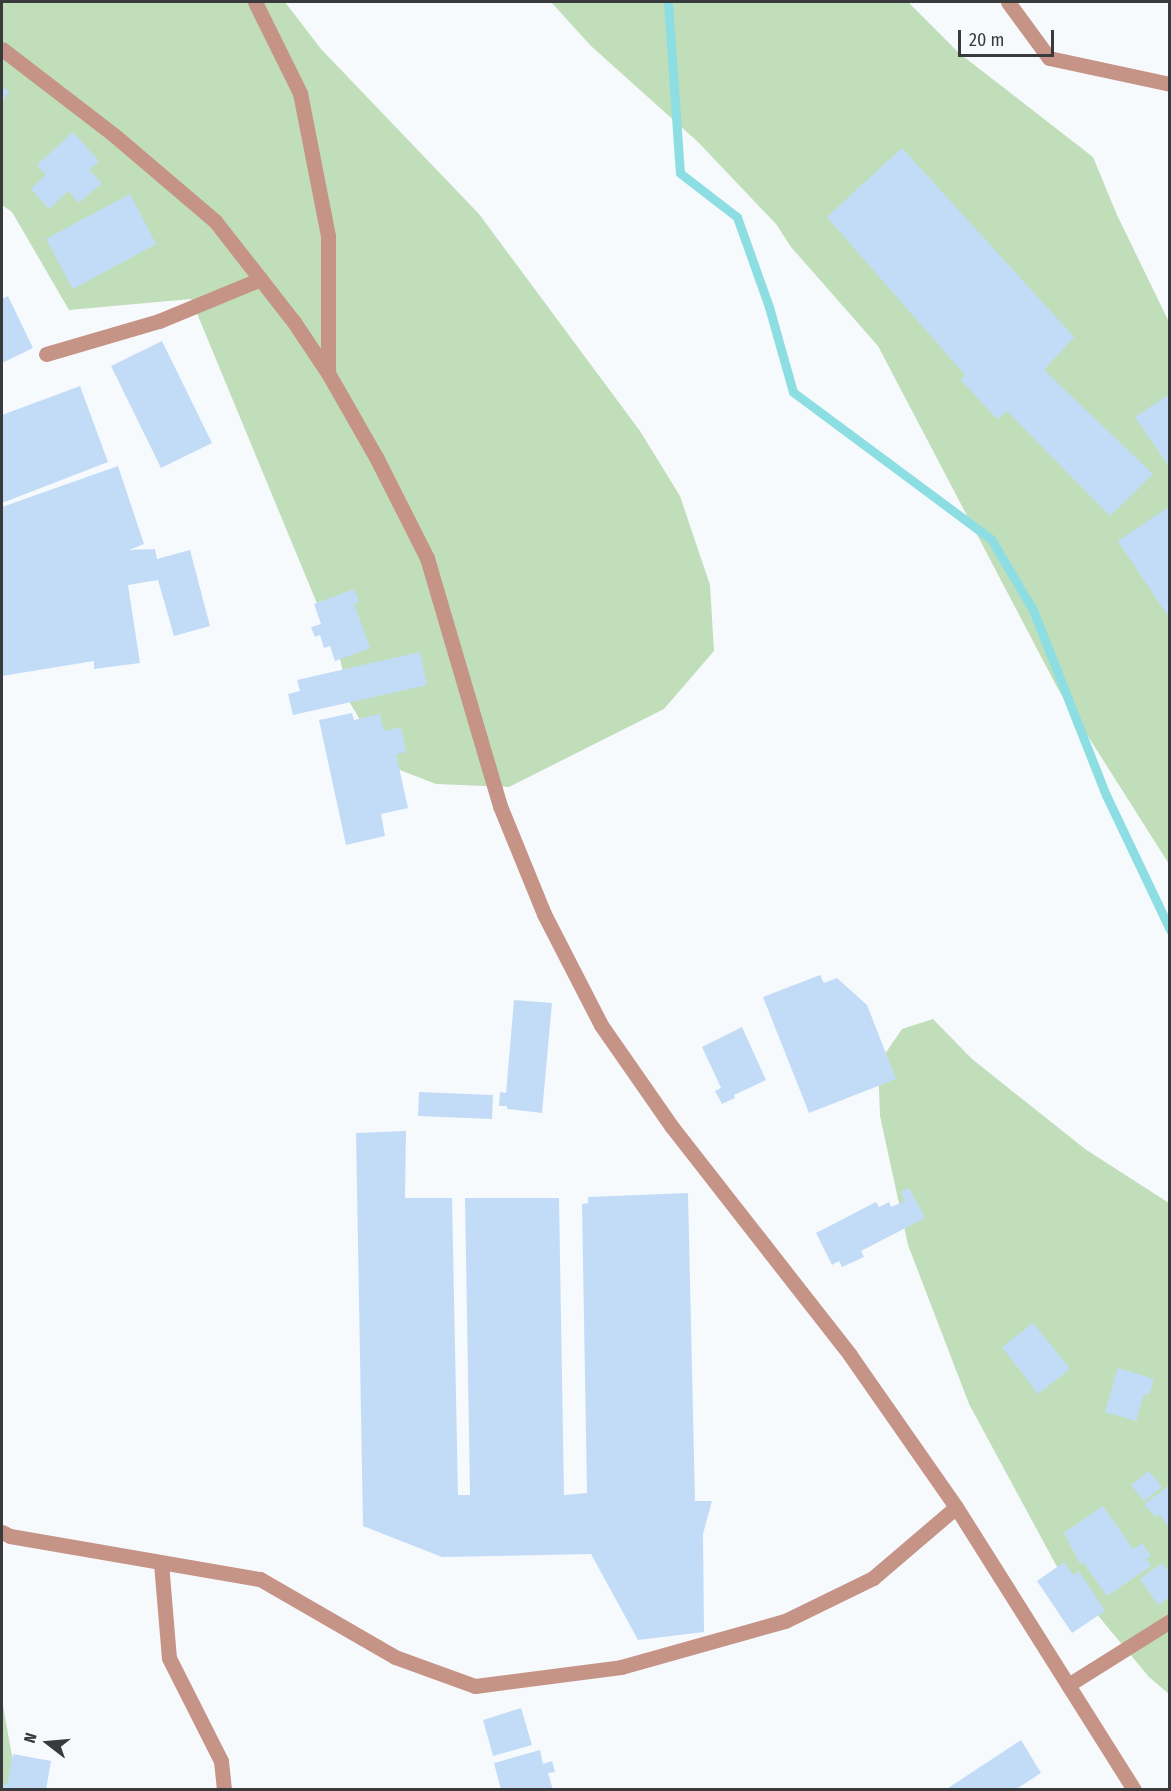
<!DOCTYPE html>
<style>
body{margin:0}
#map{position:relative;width:1171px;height:1791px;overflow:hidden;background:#f7fafd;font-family:"Fira Sans Condensed",sans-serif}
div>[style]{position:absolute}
.green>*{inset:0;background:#c1debb}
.stream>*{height:9px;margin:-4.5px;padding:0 4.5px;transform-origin:4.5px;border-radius:4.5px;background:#8ddee3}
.building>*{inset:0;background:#c2dcf8}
.minor>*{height:15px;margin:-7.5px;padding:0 7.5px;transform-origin:7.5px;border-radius:7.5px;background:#c59487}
span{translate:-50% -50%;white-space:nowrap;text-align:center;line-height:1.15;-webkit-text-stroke:5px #f7fafd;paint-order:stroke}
.frame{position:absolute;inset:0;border:3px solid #393a3b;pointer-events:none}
.north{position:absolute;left:18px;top:1713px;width:60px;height:60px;-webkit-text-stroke:4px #f7fafd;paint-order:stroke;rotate:286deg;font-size:16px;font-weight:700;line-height:24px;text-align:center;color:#393a3b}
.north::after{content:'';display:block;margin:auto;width:21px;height:27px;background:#393a3b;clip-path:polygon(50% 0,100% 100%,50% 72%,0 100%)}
.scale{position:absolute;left:958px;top:30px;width:96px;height:27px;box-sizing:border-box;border:3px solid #393a3b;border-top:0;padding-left:8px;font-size:18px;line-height:21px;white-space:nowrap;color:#393a3b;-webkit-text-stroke:4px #f7fafd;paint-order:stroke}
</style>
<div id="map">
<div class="green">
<i style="clip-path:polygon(2px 2px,285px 2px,321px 49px,479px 214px,640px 431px,680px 496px,710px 585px,714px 651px,664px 709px,509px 787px,436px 784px,387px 765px,350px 703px,340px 659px,191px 299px,69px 310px,12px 212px,2px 205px)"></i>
<i style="clip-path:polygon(551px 2px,908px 2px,959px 53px,1093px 157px,1117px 215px,1169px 322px,1169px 864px,1058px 689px,878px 346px,791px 247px,776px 224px,698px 142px,591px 46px)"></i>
<i style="clip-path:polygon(933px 1019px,972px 1059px,1085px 1149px,1169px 1203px,1169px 1694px,1149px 1677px,1056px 1565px,969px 1404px,908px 1245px,880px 1116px,878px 1064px,902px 1029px)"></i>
<i style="clip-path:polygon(2px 1700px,12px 1756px,12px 1789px,2px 1789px)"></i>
</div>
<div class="stream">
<i style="left:668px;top:2px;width:171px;rotate:86deg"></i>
<i style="left:680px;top:173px;width:72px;rotate:37.7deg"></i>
<i style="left:737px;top:217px;width:96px;rotate:70.4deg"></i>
<i style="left:769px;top:307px;width:88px;rotate:74.2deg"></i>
<i style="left:793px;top:392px;width:247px;rotate:36.6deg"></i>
<i style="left:991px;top:539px;width:82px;rotate:59.4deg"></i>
<i style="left:1033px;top:610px;width:199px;rotate:68.5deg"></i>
<i style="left:1106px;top:795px;width:149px;rotate:64.6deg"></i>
</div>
<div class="building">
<i style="clip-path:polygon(2px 86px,9px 92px,2px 102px)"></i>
<i style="clip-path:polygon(73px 132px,99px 161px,89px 170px,102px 183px,79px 203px,68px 191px,49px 209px,31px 189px,46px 175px,37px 165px)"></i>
<i style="clip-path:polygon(902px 148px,1074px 337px,1044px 370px,1153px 474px,1110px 516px,1007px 411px,997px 419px,961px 380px,965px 375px,827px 217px)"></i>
<i style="clip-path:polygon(130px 194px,156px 244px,73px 289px,46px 239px)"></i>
<i style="clip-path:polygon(8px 296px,33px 348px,2px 363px,2px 299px)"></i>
<i style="clip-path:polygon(162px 341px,212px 443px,161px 468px,111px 366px)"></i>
<i style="clip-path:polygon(80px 386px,108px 462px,2px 503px,2px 415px)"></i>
<i style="clip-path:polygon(1170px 394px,1170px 468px,1135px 417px)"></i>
<i style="clip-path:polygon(118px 466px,144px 544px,129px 550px,155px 549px,157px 559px,190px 550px,210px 626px,174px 636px,158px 580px,128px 585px,140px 663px,94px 669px,94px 661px,2px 676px,2px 507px)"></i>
<i style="clip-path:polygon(1170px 506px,1170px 619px,1118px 541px)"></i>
<i style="clip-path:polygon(354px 589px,359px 602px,354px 604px,370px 648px,335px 661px,330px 646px,324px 648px,320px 635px,315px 637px,311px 627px,321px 624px,314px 604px)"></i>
<i style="clip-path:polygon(420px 652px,427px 685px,293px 715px,288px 694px,300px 691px,297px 680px)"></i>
<i style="clip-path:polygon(352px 713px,354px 720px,380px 714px,384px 731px,401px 727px,406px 752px,396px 754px,408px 808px,381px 814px,385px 836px,346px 845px,319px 720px)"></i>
<i style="clip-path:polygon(820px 975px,824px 983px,837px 978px,867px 1005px,896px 1079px,809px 1113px,763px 997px)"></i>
<i style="clip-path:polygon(514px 1000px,552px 1003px,542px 1113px,507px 1109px,507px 1106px,499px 1106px,500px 1092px,506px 1093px)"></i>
<i style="clip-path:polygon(742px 1027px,766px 1080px,734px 1095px,735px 1098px,722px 1104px,715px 1091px,721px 1088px,702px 1047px)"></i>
<i style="clip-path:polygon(419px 1092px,493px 1095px,492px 1119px,418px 1116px)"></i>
<i style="clip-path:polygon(406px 1131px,405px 1198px,452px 1198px,458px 1495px,470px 1495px,465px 1198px,559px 1198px,564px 1495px,587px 1493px,582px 1204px,588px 1203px,588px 1197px,688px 1193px,695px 1501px,712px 1501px,703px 1534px,704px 1632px,638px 1640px,591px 1554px,442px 1557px,363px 1526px,356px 1133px)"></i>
<i style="clip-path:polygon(909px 1188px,925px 1218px,861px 1251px,864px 1257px,842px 1267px,839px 1261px,832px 1265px,816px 1233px,876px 1202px,879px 1207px,889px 1202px,891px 1207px,905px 1201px,900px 1192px)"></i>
<i style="clip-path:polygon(1033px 1323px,1070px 1369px,1038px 1394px,1002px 1347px)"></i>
<i style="clip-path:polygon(1118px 1368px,1154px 1379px,1149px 1395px,1144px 1394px,1136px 1421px,1105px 1412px)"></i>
<i style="clip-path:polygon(1149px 1471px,1162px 1487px,1144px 1501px,1131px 1485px)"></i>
<i style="clip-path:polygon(1170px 1485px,1170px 1529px,1159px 1514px,1155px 1517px,1144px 1504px)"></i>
<i style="clip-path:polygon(1103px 1506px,1133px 1549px,1142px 1543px,1151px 1556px,1146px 1559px,1151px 1566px,1107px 1596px,1083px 1562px,1080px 1564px,1064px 1533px)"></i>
<i style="clip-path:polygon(1064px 1562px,1073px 1575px,1079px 1571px,1105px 1611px,1072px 1633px,1037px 1581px)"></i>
<i style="clip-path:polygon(1162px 1563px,1170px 1574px,1170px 1597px,1158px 1605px,1140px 1579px)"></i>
<i style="clip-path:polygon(521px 1708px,532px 1745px,493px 1756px,483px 1720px)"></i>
<i style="clip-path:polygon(1021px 1740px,1041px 1773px,1015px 1790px,945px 1790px)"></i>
<i style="clip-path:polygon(540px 1750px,543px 1764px,552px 1761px,555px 1772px,548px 1773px,553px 1790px,501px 1790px,494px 1763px)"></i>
<i style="clip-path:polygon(13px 1754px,51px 1761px,46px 1790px,2px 1790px,2px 1784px,7px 1785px)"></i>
</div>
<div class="minor">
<i style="left:255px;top:2px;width:102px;rotate:63.7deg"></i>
<i style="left:300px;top:93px;width:146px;rotate:78.9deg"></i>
<i style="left:328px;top:236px;width:136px;rotate:90deg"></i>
<i style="left:1008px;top:2px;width:69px;rotate:53.8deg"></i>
<i style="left:1049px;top:58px;width:124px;rotate:12.1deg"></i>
<i style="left:2px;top:49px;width:141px;rotate:37.5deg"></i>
<i style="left:114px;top:135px;width:133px;rotate:40.4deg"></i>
<i style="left:215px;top:221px;width:128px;rotate:52deg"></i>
<i style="left:294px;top:322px;width:61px;rotate:56.3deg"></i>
<i style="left:328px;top:373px;width:97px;rotate:60.3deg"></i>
<i style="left:376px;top:457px;width:113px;rotate:63.2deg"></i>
<i style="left:427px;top:558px;width:259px;rotate:73.6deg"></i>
<i style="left:500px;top:806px;width:117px;rotate:67.8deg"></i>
<i style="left:544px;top:914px;width:125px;rotate:62.8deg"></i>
<i style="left:601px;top:1025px;width:124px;rotate:55.2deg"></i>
<i style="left:672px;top:1127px;width:289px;rotate:52deg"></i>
<i style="left:850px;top:1355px;width:185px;rotate:55.1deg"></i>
<i style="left:956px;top:1507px;width:334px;rotate:57.8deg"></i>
<i style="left:46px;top:354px;width:118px;rotate:-16.3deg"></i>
<i style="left:159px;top:321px;width:110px;rotate:-22.4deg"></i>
<i style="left:2px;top:1532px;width:9px;rotate:27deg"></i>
<i style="left:10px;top:1536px;width:254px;rotate:9.8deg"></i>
<i style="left:260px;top:1579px;width:156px;rotate:30deg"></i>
<i style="left:395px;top:1657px;width:85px;rotate:19.9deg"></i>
<i style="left:475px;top:1686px;width:147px;rotate:-7.4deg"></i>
<i style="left:621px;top:1667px;width:170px;rotate:-15.7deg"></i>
<i style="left:785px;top:1621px;width:98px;rotate:-26deg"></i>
<i style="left:873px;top:1578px;width:109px;rotate:-40.5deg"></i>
<i style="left:161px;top:1563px;width:95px;rotate:85.2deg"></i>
<i style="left:169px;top:1658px;width:115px;rotate:63.2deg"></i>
<i style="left:221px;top:1761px;width:29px;rotate:84deg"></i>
<i style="left:1068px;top:1685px;width:120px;rotate:-32.1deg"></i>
</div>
<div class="frame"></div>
<div class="north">N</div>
<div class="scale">20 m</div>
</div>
